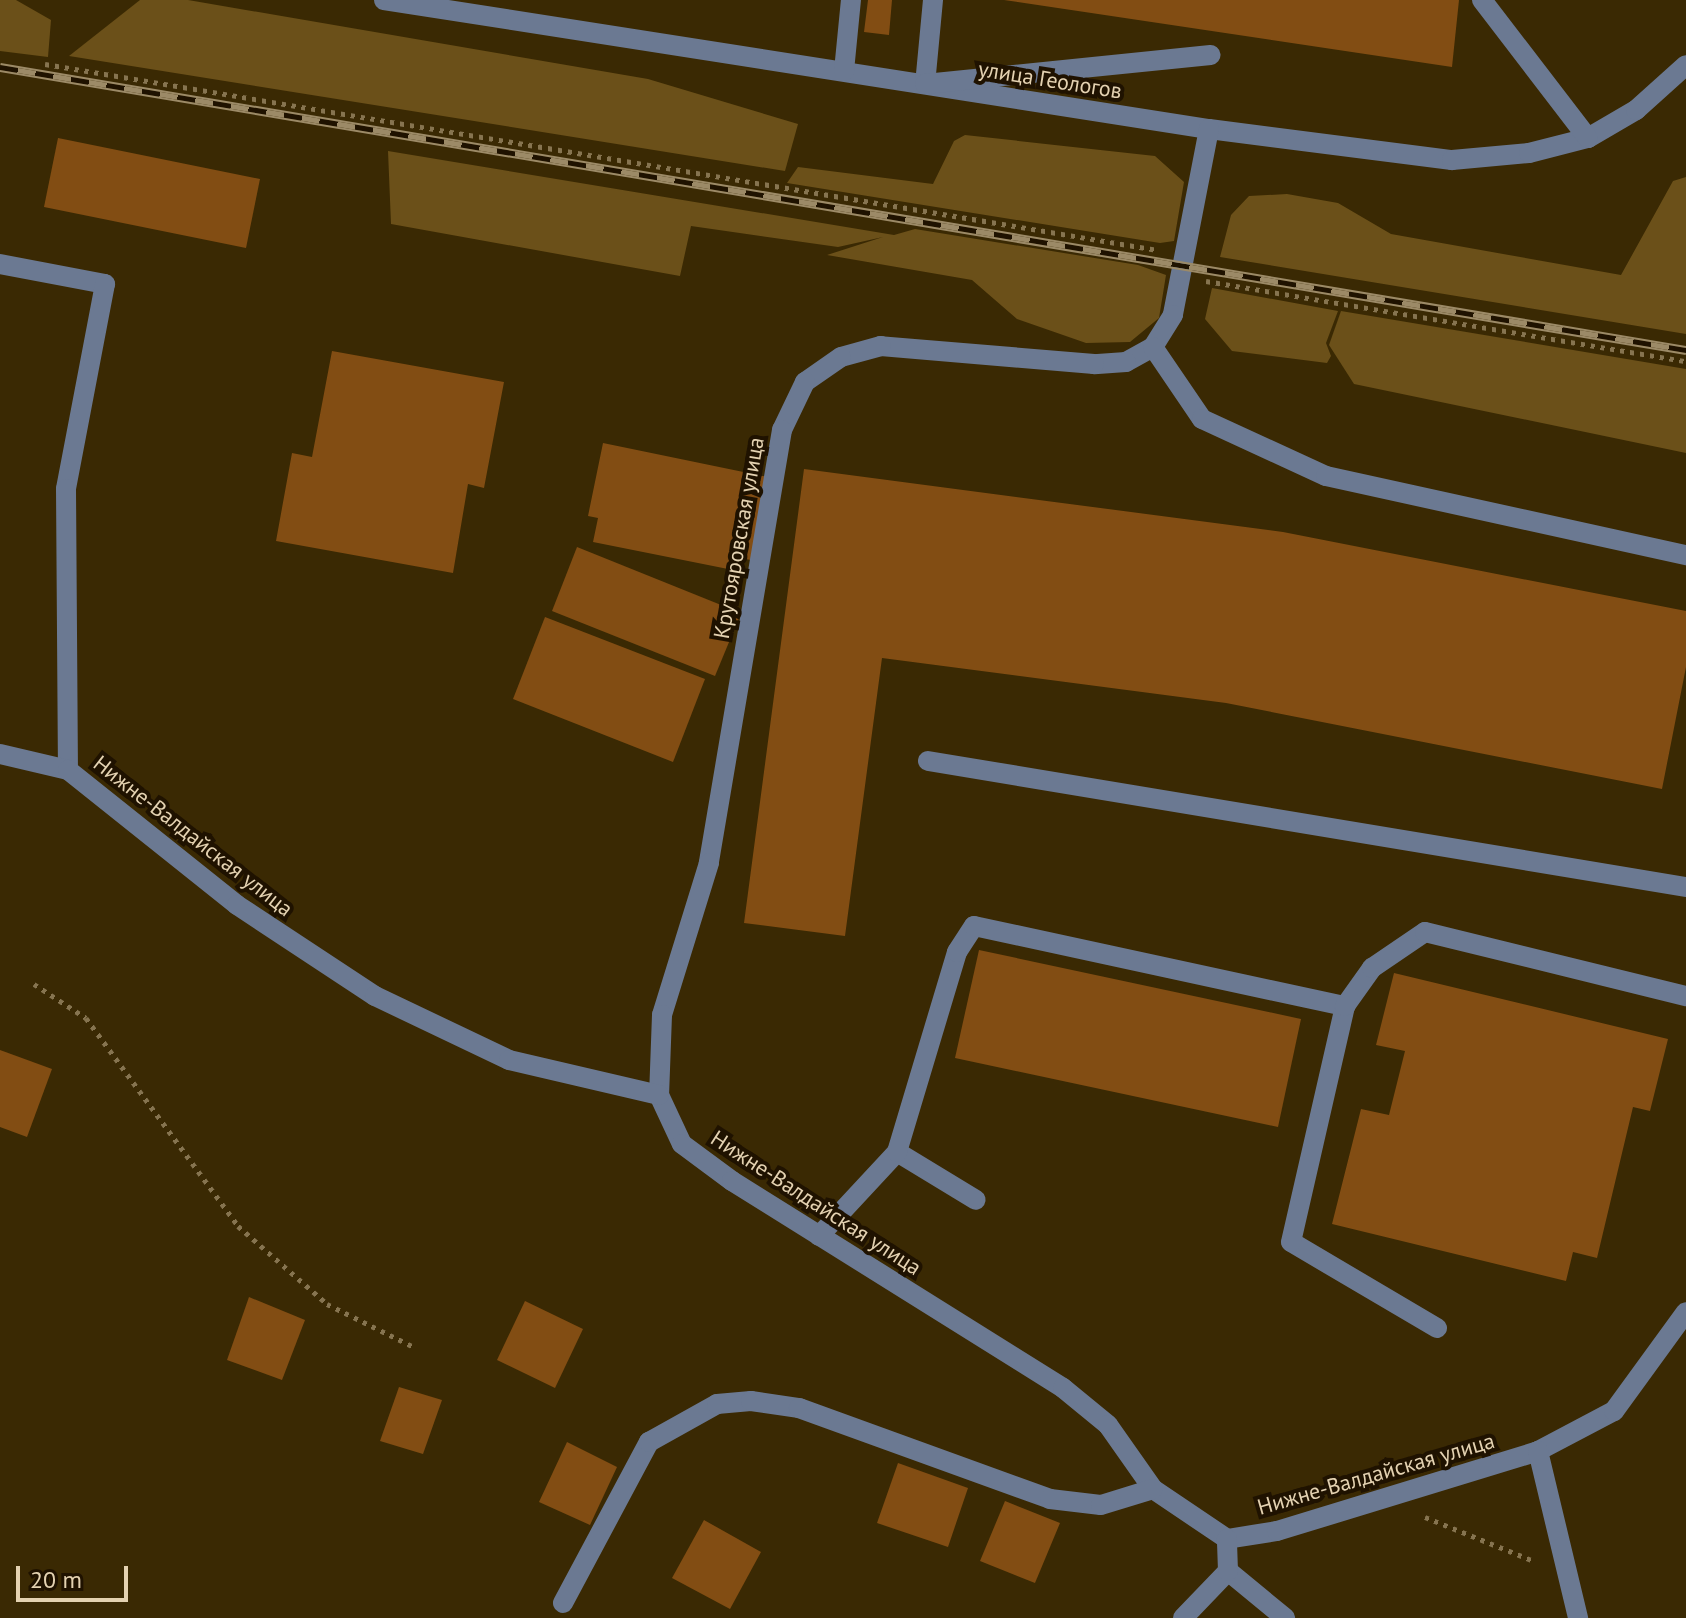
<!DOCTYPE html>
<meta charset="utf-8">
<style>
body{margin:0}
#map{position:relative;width:1686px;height:1618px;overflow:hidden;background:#3a2903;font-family:"PT Sans",sans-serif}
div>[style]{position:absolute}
.green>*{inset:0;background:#6b5019}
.building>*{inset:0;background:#824d13}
.path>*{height:5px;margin-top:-2.5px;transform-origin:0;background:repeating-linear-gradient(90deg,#867450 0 4px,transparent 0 10px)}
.minor>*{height:20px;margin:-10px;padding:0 10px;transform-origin:10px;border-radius:10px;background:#6b7992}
.rail>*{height:9px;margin-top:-4.5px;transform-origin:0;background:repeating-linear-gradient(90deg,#1f1200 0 18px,#9c8a67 0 36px);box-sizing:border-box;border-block:2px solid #9c8a67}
span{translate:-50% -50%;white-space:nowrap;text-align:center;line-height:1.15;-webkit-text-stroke:8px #1f1200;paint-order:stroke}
.street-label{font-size:22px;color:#e4d2b1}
.scale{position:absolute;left:16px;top:1566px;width:112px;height:36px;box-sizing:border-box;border:4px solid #e4d2b1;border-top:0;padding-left:10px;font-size:24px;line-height:28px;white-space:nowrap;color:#e4d2b1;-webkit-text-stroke:6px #1f1200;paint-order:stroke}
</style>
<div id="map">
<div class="green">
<i style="clip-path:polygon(0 0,16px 0,51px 20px,48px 57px,0 51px)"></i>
<i style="clip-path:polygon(140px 0,188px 0,648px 79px,798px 124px,785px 171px,69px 56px)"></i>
<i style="clip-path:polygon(965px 135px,1155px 156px,1184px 182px,1174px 241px,1160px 243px,787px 183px,798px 167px,933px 184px,954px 141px)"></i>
<i style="clip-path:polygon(388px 151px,894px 235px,915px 229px,1138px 265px,1166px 275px,1159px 318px,1130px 342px,1086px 343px,1017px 319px,972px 280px,827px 255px,883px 237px,838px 247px,691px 226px,680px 276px,391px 224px)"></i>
<i style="clip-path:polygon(1686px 177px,1686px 334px,1220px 257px,1231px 215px,1249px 196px,1287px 194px,1338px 203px,1391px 234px,1621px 275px,1673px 181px)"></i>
<i style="clip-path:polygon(1212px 288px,1338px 311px,1326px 343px,1331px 356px,1327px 363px,1232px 351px,1205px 319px)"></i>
<i style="clip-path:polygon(1341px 311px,1686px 369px,1686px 453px,1354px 384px,1329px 345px)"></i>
</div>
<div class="building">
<i style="clip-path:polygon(868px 0,892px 0,889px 35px,864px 32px)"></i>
<i style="clip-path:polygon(1004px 0,1459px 0,1452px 67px)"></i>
<i style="clip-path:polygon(58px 138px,260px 179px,246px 248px,44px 207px)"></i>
<i style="clip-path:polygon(332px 351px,504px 382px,484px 488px,468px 484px,453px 573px,276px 541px,292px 453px,312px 457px)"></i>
<i style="clip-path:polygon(603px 443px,773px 478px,756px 561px,730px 556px,728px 569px,593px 542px,598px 518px,588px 516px)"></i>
<i style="clip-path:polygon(804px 469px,1283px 532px,1686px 611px,1686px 667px,1662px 789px,1226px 703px,882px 658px,845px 936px,744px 923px)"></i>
<i style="clip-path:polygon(577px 547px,741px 613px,715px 676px,552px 611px)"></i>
<i style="clip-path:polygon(545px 617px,705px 679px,673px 762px,513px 699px)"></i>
<i style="clip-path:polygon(979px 950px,1301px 1019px,1278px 1127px,955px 1058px)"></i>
<i style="clip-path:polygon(1394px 973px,1668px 1039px,1650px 1111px,1633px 1107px,1597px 1258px,1573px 1252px,1566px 1281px,1332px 1224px,1361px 1109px,1389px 1115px,1405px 1051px,1376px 1045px)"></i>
<i style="clip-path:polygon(0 1050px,52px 1069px,27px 1137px,0 1127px)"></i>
<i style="clip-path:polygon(249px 1297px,305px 1320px,282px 1380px,227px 1360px)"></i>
<i style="clip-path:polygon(525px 1301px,583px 1329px,555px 1388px,497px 1360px)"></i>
<i style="clip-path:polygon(399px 1387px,442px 1400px,423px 1454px,380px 1441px)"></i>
<i style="clip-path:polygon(567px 1442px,617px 1467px,590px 1525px,539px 1502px)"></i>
<i style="clip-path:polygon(898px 1463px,968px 1488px,948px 1547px,877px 1523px)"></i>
<i style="clip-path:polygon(1005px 1501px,1060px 1523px,1035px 1583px,980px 1561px)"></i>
<i style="clip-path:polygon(704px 1520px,761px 1552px,730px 1609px,672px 1578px)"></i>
</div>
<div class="path">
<i style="left:45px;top:64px;width:1128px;rotate:9.49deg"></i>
<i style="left:1206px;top:281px;width:487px;rotate:9.5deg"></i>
<i style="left:34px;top:984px;width:62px;rotate:33.2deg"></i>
<i style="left:86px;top:1018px;width:258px;rotate:53.8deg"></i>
<i style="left:238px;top:1226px;width:118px;rotate:41.2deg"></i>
<i style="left:327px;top:1304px;width:97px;rotate:26.3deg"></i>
<i style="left:1425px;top:1517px;width:118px;rotate:22deg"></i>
</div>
<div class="minor">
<i style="left:384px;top:0;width:835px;rotate:8.89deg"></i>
<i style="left:1209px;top:129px;width:245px;rotate:7.3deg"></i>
<i style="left:1452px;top:160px;width:77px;rotate:-5.2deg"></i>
<i style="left:1529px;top:153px;width:61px;rotate:-14.3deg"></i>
<i style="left:1588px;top:138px;width:56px;rotate:-30.3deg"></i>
<i style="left:1636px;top:110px;width:67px;rotate:-42deg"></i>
<i style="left:933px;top:0;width:84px;rotate:95.4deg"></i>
<i style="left:925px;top:84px;width:287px;rotate:-5.8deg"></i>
<i style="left:1482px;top:0;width:174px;rotate:52.5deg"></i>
<i style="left:844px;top:71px;width:71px;rotate:-84.4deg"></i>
<i style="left:1209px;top:129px;width:189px;rotate:101deg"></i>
<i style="left:1173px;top:315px;width:38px;rotate:122deg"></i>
<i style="left:1153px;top:347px;width:31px;rotate:151deg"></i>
<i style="left:1126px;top:362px;width:32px;rotate:176deg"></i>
<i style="left:1094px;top:364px;width:214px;rotate:-175.2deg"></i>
<i style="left:881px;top:346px;width:41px;rotate:164.6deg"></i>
<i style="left:841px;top:357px;width:44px;rotate:145.2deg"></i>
<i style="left:805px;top:382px;width:53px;rotate:115.6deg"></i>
<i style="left:782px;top:430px;width:439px;rotate:99.6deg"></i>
<i style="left:709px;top:863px;width:159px;rotate:107.2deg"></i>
<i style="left:662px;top:1015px;width:80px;rotate:92.1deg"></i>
<i style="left:659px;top:1095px;width:54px;rotate:64.9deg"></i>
<i style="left:682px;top:1144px;width:62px;rotate:36.5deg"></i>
<i style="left:732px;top:1181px;width:390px;rotate:32deg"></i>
<i style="left:1063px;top:1388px;width:58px;rotate:39.4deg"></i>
<i style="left:1108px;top:1425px;width:78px;rotate:54.9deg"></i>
<i style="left:1153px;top:1489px;width:89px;rotate:34deg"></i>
<i style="left:1227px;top:1539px;width:51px;rotate:-9.1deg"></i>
<i style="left:1277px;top:1531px;width:273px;rotate:-17deg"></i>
<i style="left:1538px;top:1451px;width:86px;rotate:-27.8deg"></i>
<i style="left:1614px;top:1411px;width:122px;rotate:-54deg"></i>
<i style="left:0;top:264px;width:107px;rotate:10.8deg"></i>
<i style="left:105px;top:284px;width:209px;rotate:100.8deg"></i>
<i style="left:66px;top:489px;width:281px;rotate:89.6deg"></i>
<i style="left:1153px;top:347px;width:87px;rotate:55.8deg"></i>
<i style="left:1202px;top:419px;width:136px;rotate:24.7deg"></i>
<i style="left:1326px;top:476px;width:369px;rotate:12.4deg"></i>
<i style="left:0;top:754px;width:70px;rotate:13.2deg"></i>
<i style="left:68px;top:770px;width:216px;rotate:38.6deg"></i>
<i style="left:237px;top:905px;width:165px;rotate:33.4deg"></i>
<i style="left:375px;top:996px;width:148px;rotate:25.5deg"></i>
<i style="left:509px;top:1060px;width:154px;rotate:13.1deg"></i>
<i style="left:928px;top:761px;width:768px;rotate:9.44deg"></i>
<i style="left:897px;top:1152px;width:92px;rotate:31.3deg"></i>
<i style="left:819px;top:1236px;width:115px;rotate:-47.1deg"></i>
<i style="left:897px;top:1152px;width:209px;rotate:-73.3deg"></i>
<i style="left:957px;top:952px;width:31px;rotate:-57deg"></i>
<i style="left:974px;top:926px;width:380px;rotate:12.2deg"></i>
<i style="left:1437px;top:1328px;width:169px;rotate:-149.5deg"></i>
<i style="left:1291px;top:1242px;width:242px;rotate:-77.1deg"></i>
<i style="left:1345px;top:1006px;width:47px;rotate:-54.6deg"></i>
<i style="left:1372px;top:968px;width:64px;rotate:-34.2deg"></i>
<i style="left:1425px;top:932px;width:269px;rotate:13.8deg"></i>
<i style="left:1538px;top:1451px;width:172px;rotate:76.5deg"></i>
<i style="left:1228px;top:1571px;width:74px;rotate:39.5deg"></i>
<i style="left:563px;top:1603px;width:183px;rotate:-61.9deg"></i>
<i style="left:649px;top:1442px;width:78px;rotate:-29.2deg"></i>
<i style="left:717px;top:1404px;width:34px;rotate:-5deg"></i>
<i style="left:751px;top:1401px;width:49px;rotate:8.3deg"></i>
<i style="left:799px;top:1408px;width:267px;rotate:19.9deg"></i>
<i style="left:1050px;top:1499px;width:51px;rotate:6.7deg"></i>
<i style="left:1101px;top:1505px;width:54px;rotate:-17.1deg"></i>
<i style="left:1183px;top:1618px;width:65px;rotate:-46.2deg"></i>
<i style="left:1228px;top:1571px;width:32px;rotate:-92deg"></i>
</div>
<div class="rail">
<i style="left:0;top:67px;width:1710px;rotate:9.53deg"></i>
</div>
<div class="street-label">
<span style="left:1050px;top:80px;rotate:9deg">улица Геологов</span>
<span style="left:739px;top:538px;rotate:-80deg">Крутояровская улица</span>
<span style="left:193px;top:836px;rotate:38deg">Нижне-Валдайская улица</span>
<span style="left:816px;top:1203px;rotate:33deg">Нижне-Валдайская улица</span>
<span style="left:1376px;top:1474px;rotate:-16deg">Нижне-Валдайская улица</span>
</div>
<div class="scale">20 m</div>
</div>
